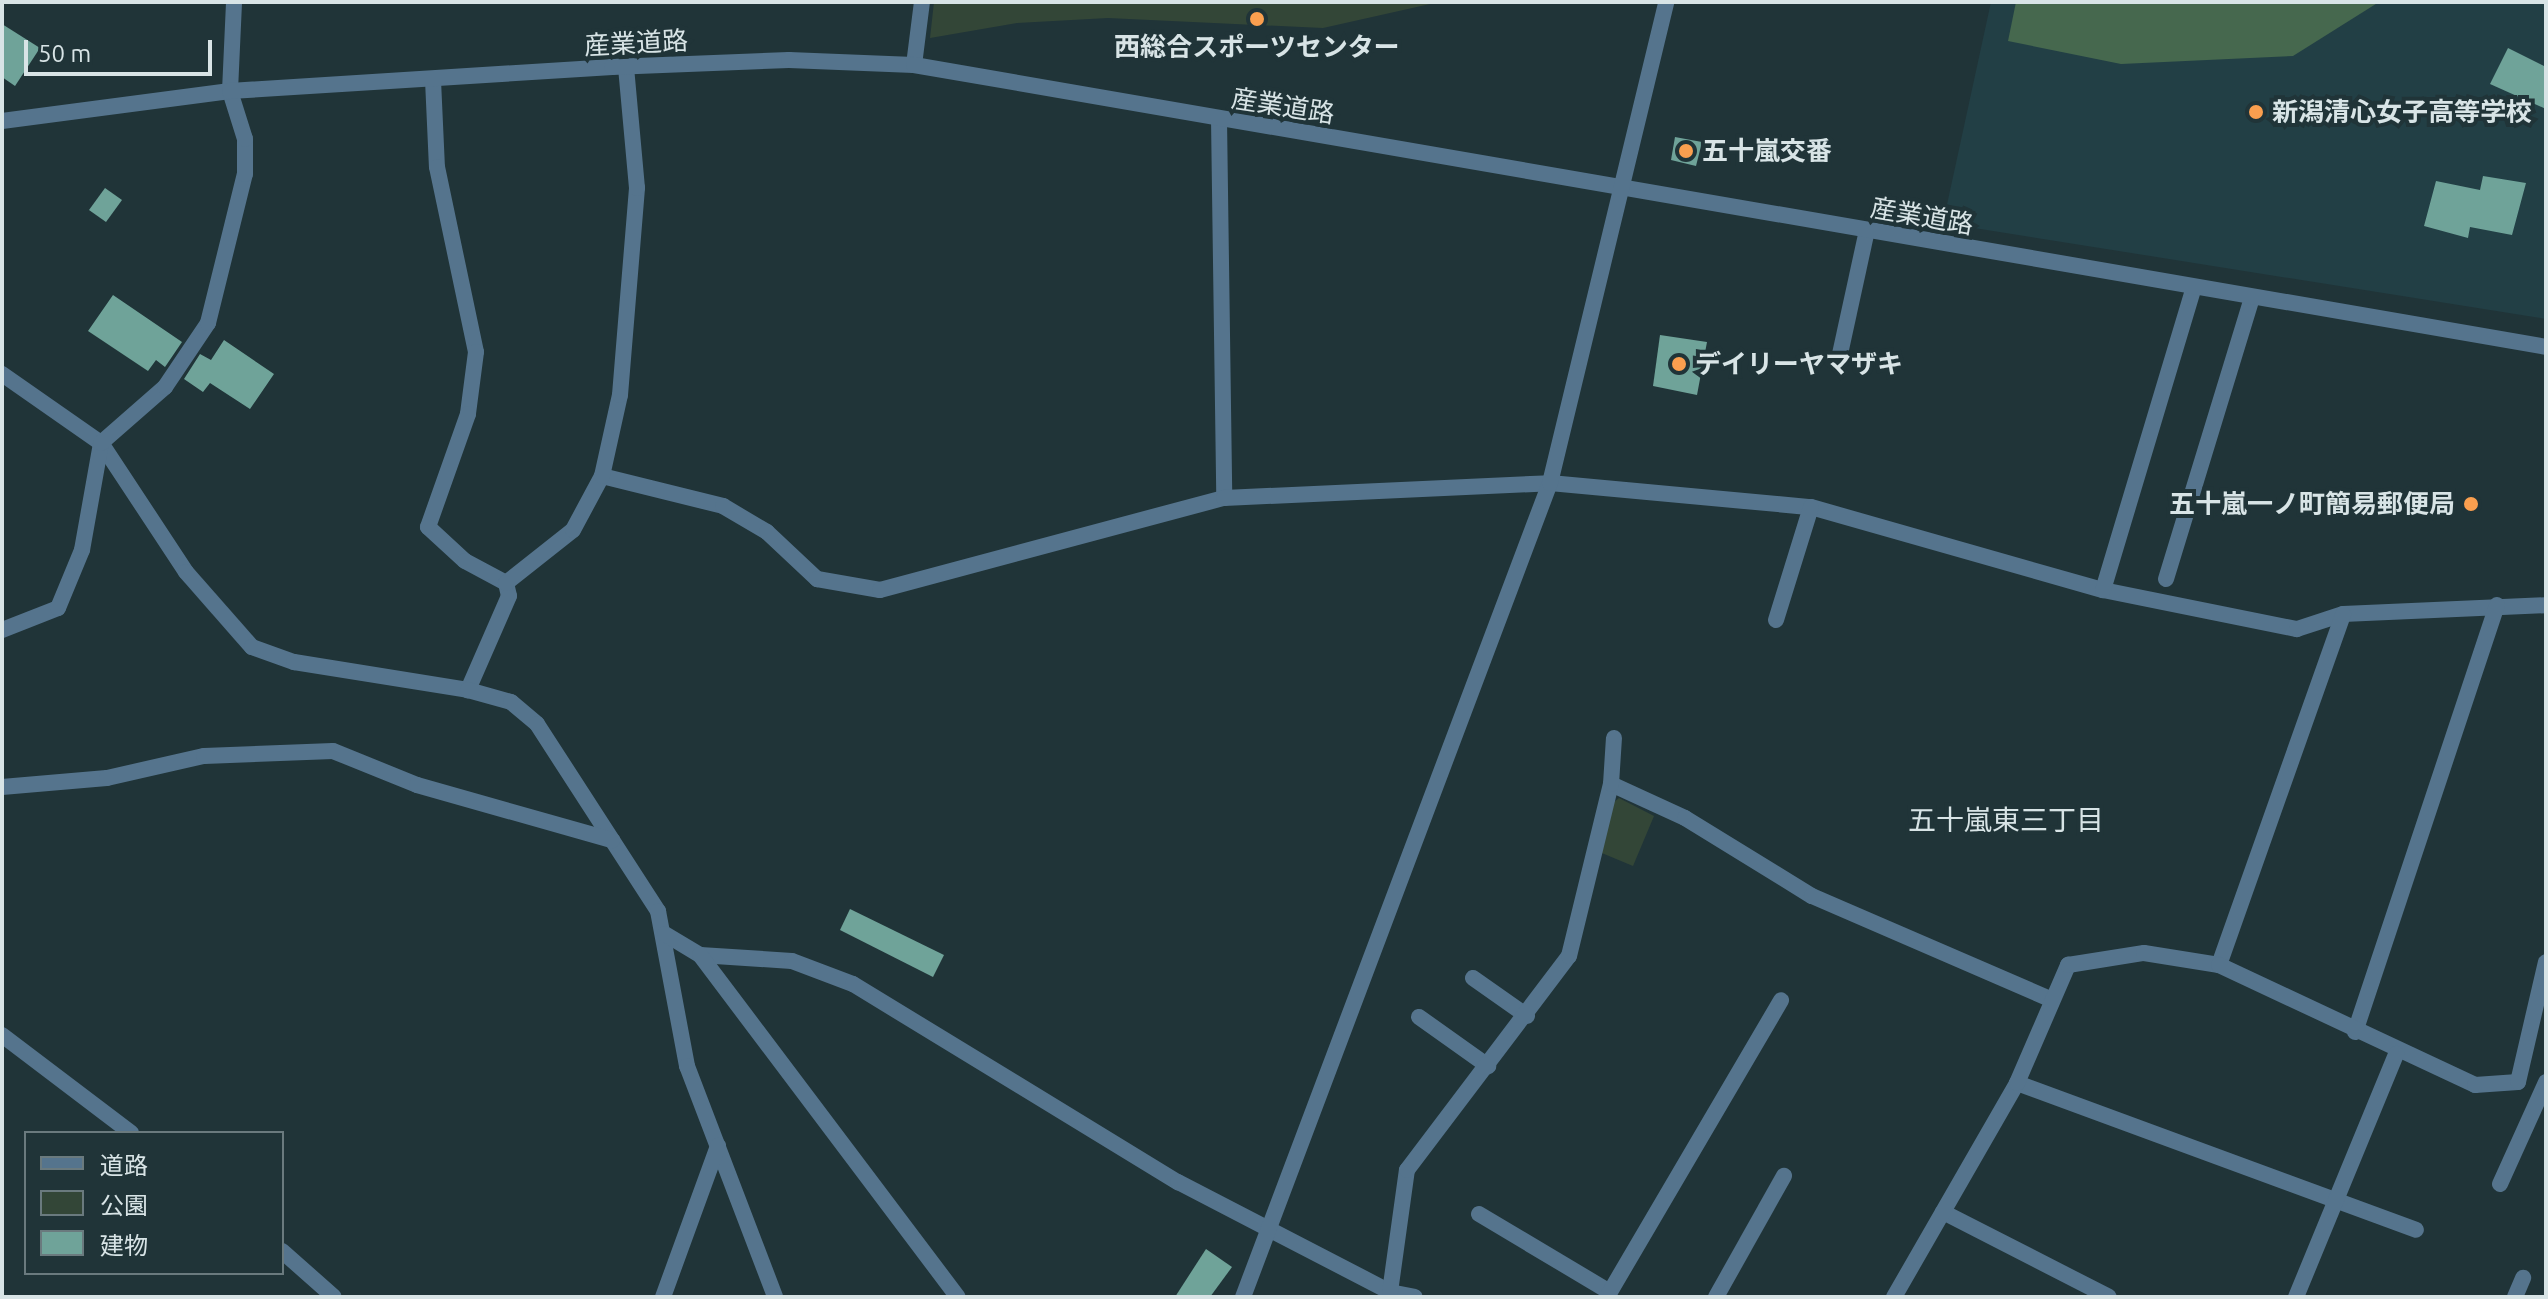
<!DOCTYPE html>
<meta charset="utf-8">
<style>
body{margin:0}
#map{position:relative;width:2548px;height:1299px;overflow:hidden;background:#203438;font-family:Ubuntu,"Noto Sans JP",sans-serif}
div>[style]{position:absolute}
.built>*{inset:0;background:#223f45}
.green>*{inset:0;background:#334637}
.forest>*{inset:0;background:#46684e}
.building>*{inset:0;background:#6fa399}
.minor>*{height:16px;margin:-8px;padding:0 8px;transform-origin:8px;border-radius:8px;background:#55748d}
.tertiary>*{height:16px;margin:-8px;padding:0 8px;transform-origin:8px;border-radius:8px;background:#55748d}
.dots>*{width:22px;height:22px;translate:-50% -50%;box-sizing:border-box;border:4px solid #203438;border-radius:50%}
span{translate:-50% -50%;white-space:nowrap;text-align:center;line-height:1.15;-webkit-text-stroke:8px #203438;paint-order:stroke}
.street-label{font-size:26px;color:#d8e4e6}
.poi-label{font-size:26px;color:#d8e4e6;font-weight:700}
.left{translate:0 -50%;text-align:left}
.right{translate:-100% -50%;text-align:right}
.neighbourhood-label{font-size:28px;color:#d8e4e6}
.frame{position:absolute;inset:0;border:4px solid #d8e4e6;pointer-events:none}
.legend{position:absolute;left:24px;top:1131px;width:260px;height:144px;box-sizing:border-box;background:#203438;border:2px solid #6a7a7e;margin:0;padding:10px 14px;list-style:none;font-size:24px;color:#d8e4e6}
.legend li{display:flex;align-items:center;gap:16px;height:40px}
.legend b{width:40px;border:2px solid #6a7a7e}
.scale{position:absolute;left:24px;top:40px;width:188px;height:36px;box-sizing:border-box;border:4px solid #d8e4e6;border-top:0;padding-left:10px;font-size:24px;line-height:28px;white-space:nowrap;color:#d8e4e6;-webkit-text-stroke:6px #203438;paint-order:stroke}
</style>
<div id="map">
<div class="built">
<i style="clip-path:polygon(1991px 2px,2546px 2px,2546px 319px,1943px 223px)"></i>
</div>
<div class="green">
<i style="clip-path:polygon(934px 2px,1632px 2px,1439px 2px,1323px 28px,1108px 18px,1017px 23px,930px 38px)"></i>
<i style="clip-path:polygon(1619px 798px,1654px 816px,1633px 866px,1597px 851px,1607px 808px)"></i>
</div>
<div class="forest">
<i style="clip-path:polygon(2016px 2px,2379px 2px,2293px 56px,2121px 64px,2008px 41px)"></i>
</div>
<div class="building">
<i style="clip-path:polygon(2px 24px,40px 48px,15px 86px,2px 77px)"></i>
<i style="clip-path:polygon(2508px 48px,2546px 67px,2546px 109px,2490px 84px)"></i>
<i style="clip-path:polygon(1675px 137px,1702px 142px,1696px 166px,1671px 160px)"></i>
<i style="clip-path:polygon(2483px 176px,2526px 183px,2512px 235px,2470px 227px,2468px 238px,2424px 226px,2436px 181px,2480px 190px)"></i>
<i style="clip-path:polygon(105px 188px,122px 200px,106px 222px,89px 210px)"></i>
<i style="clip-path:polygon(113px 295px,182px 342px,165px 367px,156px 360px,148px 371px,88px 331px)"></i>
<i style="clip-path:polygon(1660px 335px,1707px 342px,1697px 395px,1653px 386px)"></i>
<i style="clip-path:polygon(224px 340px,274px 374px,250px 409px,210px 383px,203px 392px,184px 379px,200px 354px,211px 360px)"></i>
<i style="clip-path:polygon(850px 909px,944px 955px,933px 977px,840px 930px)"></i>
<i style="clip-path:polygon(1206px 1249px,1232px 1267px,1210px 1297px,1175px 1297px)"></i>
</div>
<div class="minor">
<i style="left:914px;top:65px;width:64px;rotate:-82.8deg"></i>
<i style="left:433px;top:80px;width:87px;rotate:87.4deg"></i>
<i style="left:437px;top:167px;width:189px;rotate:78.1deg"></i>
<i style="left:476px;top:352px;width:63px;rotate:97.4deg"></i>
<i style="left:468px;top:414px;width:120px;rotate:109.5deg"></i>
<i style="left:428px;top:527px;width:50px;rotate:42.6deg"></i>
<i style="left:465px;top:561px;width:47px;rotate:28.2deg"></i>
<i style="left:506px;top:583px;width:13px;rotate:77deg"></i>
<i style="left:509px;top:596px;width:103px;rotate:113.6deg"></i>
<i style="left:1219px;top:119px;width:379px;rotate:89.2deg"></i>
<i style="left:1840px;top:354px;width:127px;rotate:-77.7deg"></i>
<i style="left:2px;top:374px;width:121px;rotate:34.9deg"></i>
<i style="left:101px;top:443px;width:154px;rotate:56.6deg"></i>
<i style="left:186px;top:572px;width:100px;rotate:48.7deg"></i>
<i style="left:252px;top:647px;width:45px;rotate:19.7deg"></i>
<i style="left:294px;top:662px;width:176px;rotate:9.1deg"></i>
<i style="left:468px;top:690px;width:45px;rotate:15.6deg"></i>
<i style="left:511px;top:702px;width:34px;rotate:40deg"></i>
<i style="left:537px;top:724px;width:223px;rotate:57.1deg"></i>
<i style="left:658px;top:911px;width:158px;rotate:79.4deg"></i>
<i style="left:687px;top:1066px;width:247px;rotate:69.1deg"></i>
<i style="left:602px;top:476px;width:125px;rotate:13.9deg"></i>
<i style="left:723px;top:506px;width:51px;rotate:30.6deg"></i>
<i style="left:767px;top:532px;width:69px;rotate:43.2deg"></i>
<i style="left:817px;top:579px;width:64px;rotate:9.9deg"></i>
<i style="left:880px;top:590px;width:356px;rotate:-15deg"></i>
<i style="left:1224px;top:498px;width:326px;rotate:-2.6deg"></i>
<i style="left:1550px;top:483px;width:262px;rotate:5.3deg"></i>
<i style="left:1811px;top:507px;width:304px;rotate:15.9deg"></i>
<i style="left:2103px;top:590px;width:198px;rotate:11.4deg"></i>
<i style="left:2297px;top:629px;width:48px;rotate:-18.1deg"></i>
<i style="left:2343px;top:614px;width:203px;rotate:-2.5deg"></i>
<i style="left:2166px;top:579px;width:291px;rotate:-73deg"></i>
<i style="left:506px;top:583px;width:85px;rotate:-38.3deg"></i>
<i style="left:573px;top:530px;width:61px;rotate:-61.8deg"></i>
<i style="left:602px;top:476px;width:83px;rotate:-77.5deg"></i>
<i style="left:620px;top:395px;width:208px;rotate:-85.3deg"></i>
<i style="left:637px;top:188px;width:121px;rotate:-95.2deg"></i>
<i style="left:2103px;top:590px;width:313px;rotate:-73.3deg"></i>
<i style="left:1776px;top:620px;width:118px;rotate:-72.8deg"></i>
<i style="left:2px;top:630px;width:60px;rotate:-21.4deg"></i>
<i style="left:58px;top:608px;width:63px;rotate:-67.5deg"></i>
<i style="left:82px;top:550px;width:109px;rotate:-79.9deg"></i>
<i style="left:101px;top:443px;width:85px;rotate:-41.2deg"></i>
<i style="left:165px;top:387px;width:77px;rotate:-56.1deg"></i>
<i style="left:208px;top:323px;width:154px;rotate:-76.1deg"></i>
<i style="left:245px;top:174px;width:35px;rotate:-90deg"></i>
<i style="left:245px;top:139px;width:50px;rotate:-107.4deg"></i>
<i style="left:230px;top:91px;width:89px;rotate:-87.4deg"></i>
<i style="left:1611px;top:784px;width:81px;rotate:24.7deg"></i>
<i style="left:1685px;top:818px;width:149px;rotate:31.6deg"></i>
<i style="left:1812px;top:896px;width:259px;rotate:23.4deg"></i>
<i style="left:2px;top:787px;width:105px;rotate:-4.9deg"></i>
<i style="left:107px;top:778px;width:99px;rotate:-12.8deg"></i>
<i style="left:204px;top:756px;width:129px;rotate:-2.2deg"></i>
<i style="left:333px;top:751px;width:91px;rotate:22deg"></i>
<i style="left:417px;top:785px;width:203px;rotate:15.8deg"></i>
<i style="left:665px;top:934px;width:41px;rotate:31deg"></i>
<i style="left:700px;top:955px;width:92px;rotate:3.7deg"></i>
<i style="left:792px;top:961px;width:65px;rotate:20.7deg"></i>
<i style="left:853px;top:984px;width:381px;rotate:31.4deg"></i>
<i style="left:1178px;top:1182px;width:239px;rotate:27.4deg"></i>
<i style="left:1390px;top:1292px;width:25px;rotate:11deg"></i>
<i style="left:700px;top:955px;width:428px;rotate:53deg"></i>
<i style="left:2219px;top:965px;width:372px;rotate:-70.5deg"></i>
<i style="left:1473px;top:978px;width:66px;rotate:35.1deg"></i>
<i style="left:1419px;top:1017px;width:85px;rotate:35.4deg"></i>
<i style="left:2355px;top:1032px;width:450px;rotate:-71.6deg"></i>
<i style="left:2px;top:1035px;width:162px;rotate:37.2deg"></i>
<i style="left:2017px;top:1083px;width:425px;rotate:20.2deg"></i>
<i style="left:2500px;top:1184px;width:112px;rotate:-65.7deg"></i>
<i style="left:1943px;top:1212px;width:186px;rotate:27.1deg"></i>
<i style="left:1479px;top:1214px;width:152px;rotate:30.8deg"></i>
<i style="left:282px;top:1251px;width:69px;rotate:41.5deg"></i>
<i style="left:1390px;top:1292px;width:123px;rotate:-82.1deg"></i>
<i style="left:1407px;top:1170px;width:268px;rotate:-52.9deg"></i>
<i style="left:1569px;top:956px;width:177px;rotate:-76.3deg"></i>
<i style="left:1611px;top:784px;width:46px;rotate:-86.3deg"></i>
<i style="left:663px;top:1297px;width:161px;rotate:-70deg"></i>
<i style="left:1607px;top:1297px;width:344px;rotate:-59.6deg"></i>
<i style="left:1716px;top:1297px;width:139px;rotate:-60.7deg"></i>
<i style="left:1894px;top:1297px;width:247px;rotate:-60.1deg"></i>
<i style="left:2017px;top:1083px;width:129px;rotate:-66.6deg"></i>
<i style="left:2068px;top:965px;width:77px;rotate:-9deg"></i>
<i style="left:2144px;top:953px;width:76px;rotate:9.1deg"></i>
<i style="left:2219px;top:965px;width:283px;rotate:25.1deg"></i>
<i style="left:2475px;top:1085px;width:43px;rotate:-4deg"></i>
<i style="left:2518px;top:1082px;width:123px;rotate:-76.9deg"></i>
<i style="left:2296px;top:1297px;width:263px;rotate:-67.6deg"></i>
<i style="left:2515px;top:1297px;width:21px;rotate:-67deg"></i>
</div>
<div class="tertiary">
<i style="left:2px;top:121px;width:230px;rotate:-7.5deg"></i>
<i style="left:230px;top:91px;width:383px;rotate:-3.6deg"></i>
<i style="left:612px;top:67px;width:177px;rotate:-2.3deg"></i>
<i style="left:789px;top:60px;width:125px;rotate:2.3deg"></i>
<i style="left:914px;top:65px;width:1656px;rotate:9.8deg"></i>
<i style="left:1243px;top:1297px;width:870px;rotate:-69.34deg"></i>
<i style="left:1550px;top:483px;width:495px;rotate:-76.4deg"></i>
</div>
<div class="dots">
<i style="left:1257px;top:19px;background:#fa9f4f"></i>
<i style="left:2256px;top:112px;background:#fa9f4f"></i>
<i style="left:1686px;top:151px;background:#fa9f4f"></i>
<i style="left:1679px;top:364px;background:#fa9f4f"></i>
<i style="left:2471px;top:504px;background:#fa9f4f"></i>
</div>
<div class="street-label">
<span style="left:636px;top:43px;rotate:-3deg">産業道路</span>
<span style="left:1283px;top:106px;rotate:9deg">産業道路</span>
<span style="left:1922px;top:216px;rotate:10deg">産業道路</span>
</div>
<div class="poi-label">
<span style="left:1257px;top:47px">西総合スポーツセンター</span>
<span class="left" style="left:2272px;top:112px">新潟清心女子高等学校</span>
<span class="left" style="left:1702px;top:151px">五十嵐交番</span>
<span class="left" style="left:1695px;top:364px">デイリーヤマザキ</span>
<span class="right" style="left:2455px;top:504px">五十嵐一ノ町簡易郵便局</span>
</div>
<div class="neighbourhood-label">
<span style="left:2006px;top:820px">五十嵐東三丁目</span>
</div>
<div class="frame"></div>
<ul class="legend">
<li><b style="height:10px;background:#55748d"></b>道路</li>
<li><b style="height:22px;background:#334637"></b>公園</li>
<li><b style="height:22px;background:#6fa399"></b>建物</li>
</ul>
<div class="scale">50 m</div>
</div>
